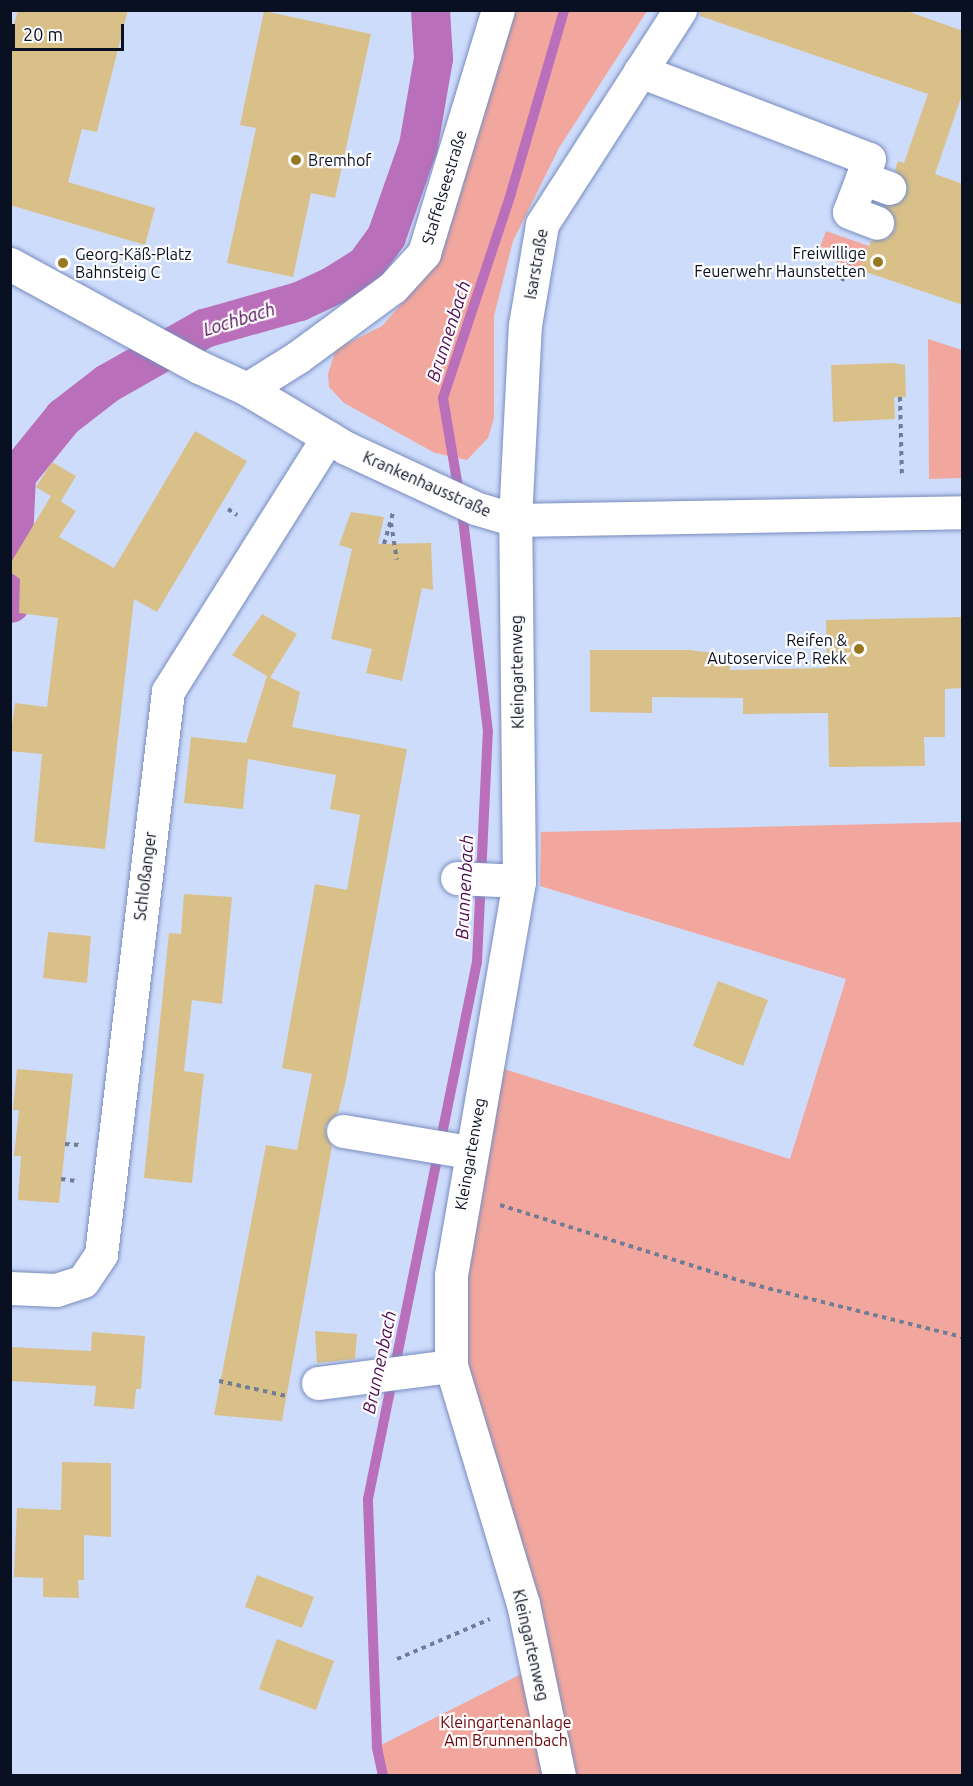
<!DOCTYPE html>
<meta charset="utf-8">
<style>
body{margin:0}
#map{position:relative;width:973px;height:1786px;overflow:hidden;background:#cedcfc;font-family:Ubuntu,sans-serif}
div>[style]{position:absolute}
.green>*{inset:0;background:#f2a79e}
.stream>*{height:10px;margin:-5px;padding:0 5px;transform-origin:5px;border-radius:5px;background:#b96fb9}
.canal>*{height:39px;margin:-19.5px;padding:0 19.5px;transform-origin:19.5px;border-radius:19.5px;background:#b96fb9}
.building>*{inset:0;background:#d9c088}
.path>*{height:4px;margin-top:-2px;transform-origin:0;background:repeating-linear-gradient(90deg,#717c95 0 4.5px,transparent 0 9px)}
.roads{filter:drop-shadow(0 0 2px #788cbe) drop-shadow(0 0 2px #788cbe)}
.minor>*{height:33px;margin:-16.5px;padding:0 16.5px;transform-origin:16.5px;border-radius:16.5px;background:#fff}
.dots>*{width:16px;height:16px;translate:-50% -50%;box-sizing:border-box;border:3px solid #fdfdfd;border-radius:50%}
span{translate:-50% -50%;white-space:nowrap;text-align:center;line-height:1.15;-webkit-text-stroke:4.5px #fdfdfd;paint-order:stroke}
.poi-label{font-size:16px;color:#091022}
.left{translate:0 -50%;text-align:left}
.right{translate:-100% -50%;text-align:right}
.street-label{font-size:16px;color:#091022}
.park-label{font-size:16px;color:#6b060a}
.water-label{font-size:18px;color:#4f0951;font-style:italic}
.frame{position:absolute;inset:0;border:12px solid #091022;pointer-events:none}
.scale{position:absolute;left:12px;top:24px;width:112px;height:27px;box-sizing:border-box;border:3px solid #091022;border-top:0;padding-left:8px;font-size:18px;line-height:21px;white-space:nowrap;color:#091022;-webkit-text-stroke:4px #fdfdfd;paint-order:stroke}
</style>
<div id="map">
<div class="green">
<i style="clip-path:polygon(511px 11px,647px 11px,559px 148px,513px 241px,494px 316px,494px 418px,488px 438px,467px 460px,435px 453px,344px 403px,329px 387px,328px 374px,336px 349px,382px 326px,426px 276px)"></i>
<i style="clip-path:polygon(826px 231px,869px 246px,860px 270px,817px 255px)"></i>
<i style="clip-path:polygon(928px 339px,962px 350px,962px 478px,929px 479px)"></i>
<i style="clip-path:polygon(962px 822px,962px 1775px,383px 1776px,377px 1747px,539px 1665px,458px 1366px,455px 1276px,491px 1065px,790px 1159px,846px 979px,540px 886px,541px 832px)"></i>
</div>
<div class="stream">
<i style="left:459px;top:493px;width:96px;rotate:-99.6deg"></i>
<i style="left:443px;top:398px;width:216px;rotate:-71.6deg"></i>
<i style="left:511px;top:193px;width:191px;rotate:-73.8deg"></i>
<i style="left:383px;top:1776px;width:30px;rotate:-102deg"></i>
<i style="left:377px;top:1747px;width:248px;rotate:-92.1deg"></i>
<i style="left:368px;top:1499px;width:548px;rotate:-78.53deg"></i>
<i style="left:477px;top:962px;width:230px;rotate:-87.3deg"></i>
<i style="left:488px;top:732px;width:225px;rotate:-96.7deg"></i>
</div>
<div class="canal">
<i style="left:10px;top:603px;width:128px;rotate:-87.3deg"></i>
<i style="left:16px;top:475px;width:75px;rotate:-51deg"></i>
<i style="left:63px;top:417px;width:56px;rotate:-37.7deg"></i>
<i style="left:107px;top:383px;width:112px;rotate:-29.6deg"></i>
<i style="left:204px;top:328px;width:99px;rotate:-15.9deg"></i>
<i style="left:299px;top:301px;width:38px;rotate:-25deg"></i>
<i style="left:333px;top:285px;width:38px;rotate:-32deg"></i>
<i style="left:365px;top:265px;width:36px;rotate:-54deg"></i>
<i style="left:386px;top:236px;width:96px;rotate:-70.6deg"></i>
<i style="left:418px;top:145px;width:88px;rotate:-80.2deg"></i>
<i style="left:433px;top:58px;width:48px;rotate:-93.6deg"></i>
</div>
<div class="building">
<i style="clip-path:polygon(18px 10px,128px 10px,97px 132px,82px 129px,68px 182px,155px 208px,145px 245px,10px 205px,10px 39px)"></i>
<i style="clip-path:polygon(701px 10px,904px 10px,963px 31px,963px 92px,935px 174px,963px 184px,963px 305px,860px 270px,871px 241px,888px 238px,895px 229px,895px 220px,884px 206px,900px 203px,906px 195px,907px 184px,895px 170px,898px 161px,904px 163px,928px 94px,700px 16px)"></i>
<i style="clip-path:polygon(264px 11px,371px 34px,335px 198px,311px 193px,293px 277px,227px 263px,256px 128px,240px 125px)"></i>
<i style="clip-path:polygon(894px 363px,905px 365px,906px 397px,894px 397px,895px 419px,833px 422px,831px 365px)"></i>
<i style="clip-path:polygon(195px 431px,247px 461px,157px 612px,134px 599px,105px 849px,34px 842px,42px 754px,10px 751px,10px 740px,15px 703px,47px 707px,58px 618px,19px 613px,20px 579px,10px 572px,10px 564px,51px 496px,36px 487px,52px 462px,76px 476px,61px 501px,54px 497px,76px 511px,59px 537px,114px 568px)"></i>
<i style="clip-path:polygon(351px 512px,384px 517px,378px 544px,431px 543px,433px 590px,422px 588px,402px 681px,366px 673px,372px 649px,331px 639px,352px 549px,339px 545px)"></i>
<i style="clip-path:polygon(262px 614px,297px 634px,270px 678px,232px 655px)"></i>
<i style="clip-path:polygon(963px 617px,963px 688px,945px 689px,945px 737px,924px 737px,925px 766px,829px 767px,828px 713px,743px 714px,743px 698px,652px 697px,652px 713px,590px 712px,590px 650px,689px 650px,731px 655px,730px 670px,827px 668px,826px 620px)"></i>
<i style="clip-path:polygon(267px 676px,300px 692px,292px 727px,407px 749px,346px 1080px,338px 1113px,325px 1127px,332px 1146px,282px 1421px,214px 1415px,266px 1145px,297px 1150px,312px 1074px,282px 1068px,315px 884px,347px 890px,360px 815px,330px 809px,336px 775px,248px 759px,243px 809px,184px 803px,191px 737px,246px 743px)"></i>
<i style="clip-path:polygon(184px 894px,232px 897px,222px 1004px,192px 1000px,184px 1071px,204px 1074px,192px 1183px,144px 1178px,169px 933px,181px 934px)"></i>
<i style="clip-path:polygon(48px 932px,91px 936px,87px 983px,43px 978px)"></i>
<i style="clip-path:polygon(718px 981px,768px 1000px,743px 1066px,693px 1046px)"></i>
<i style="clip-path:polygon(17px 1069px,73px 1074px,59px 1203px,18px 1200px,21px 1156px,14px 1156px,19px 1110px,13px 1110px)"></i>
<i style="clip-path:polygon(315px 1331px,357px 1334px,355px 1359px,317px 1363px)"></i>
<i style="clip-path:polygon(92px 1332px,145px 1336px,141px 1389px,136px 1389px,134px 1409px,94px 1406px,96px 1386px,10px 1381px,10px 1347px,91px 1351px)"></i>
<i style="clip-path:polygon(62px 1462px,111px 1463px,111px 1537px,84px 1535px,84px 1580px,78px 1580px,79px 1598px,43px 1597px,43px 1578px,14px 1577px,17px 1508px,61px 1510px)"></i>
<i style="clip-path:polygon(257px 1575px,314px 1597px,302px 1628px,245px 1607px)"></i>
<i style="clip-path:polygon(277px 1639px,334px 1661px,316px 1710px,259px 1689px)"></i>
</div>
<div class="path">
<i style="left:842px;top:281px;width:27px;rotate:-70deg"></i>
<i style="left:851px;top:256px;width:14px;rotate:17deg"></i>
<i style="left:900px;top:397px;width:80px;rotate:88.6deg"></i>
<i style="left:228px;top:509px;width:11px;rotate:34deg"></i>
<i style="left:391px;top:523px;width:37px;rotate:81deg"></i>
<i style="left:384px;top:544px;width:35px;rotate:-74deg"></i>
<i style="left:65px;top:1144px;width:14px;rotate:4deg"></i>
<i style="left:61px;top:1179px;width:15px;rotate:8deg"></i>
<i style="left:500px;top:1205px;width:263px;rotate:17.5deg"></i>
<i style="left:751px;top:1284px;width:218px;rotate:14.1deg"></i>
<i style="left:219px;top:1381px;width:69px;rotate:12.6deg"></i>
<i style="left:397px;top:1659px;width:101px;rotate:-23.3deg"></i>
</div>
<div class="roads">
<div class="minor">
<i style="left:640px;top:71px;width:245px;rotate:21deg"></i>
<i style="left:869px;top:159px;width:20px;rotate:110deg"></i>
<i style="left:862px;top:178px;width:29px;rotate:20deg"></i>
<i style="left:862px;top:178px;width:36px;rotate:111deg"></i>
<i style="left:849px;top:212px;width:30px;rotate:21deg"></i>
<i style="left:10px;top:264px;width:215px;rotate:28.6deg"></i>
<i style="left:199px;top:367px;width:53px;rotate:24.6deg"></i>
<i style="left:247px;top:389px;width:115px;rotate:30.8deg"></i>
<i style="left:346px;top:448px;width:142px;rotate:24.9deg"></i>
<i style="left:475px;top:508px;width:42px;rotate:16.7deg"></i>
<i style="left:515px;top:520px;width:447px;rotate:-1deg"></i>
<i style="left:247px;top:389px;width:60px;rotate:-32.1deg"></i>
<i style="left:298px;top:357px;width:118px;rotate:-36.4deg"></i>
<i style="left:393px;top:287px;width:46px;rotate:-47.6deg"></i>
<i style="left:424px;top:253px;width:254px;rotate:-73.1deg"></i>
<i style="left:457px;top:878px;width:62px;rotate:2.8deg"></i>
<i style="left:343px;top:1131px;width:128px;rotate:9.5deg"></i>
<i style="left:10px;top:1288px;width:46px;rotate:2.5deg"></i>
<i style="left:56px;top:1290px;width:28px;rotate:-18deg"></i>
<i style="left:83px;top:1281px;width:32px;rotate:-56deg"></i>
<i style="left:101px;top:1254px;width:567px;rotate:-83.21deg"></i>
<i style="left:168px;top:691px;width:300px;rotate:-57.8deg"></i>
<i style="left:318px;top:1383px;width:134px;rotate:-7.3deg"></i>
<i style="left:559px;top:1776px;width:176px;rotate:-101.8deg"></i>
<i style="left:523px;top:1604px;width:249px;rotate:-106.8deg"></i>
<i style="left:451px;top:1366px;width:91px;rotate:-90deg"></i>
<i style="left:451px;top:1275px;width:400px;rotate:-80.2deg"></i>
<i style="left:519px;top:881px;width:361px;rotate:-90.6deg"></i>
<i style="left:515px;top:520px;width:195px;rotate:-87.1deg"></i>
<i style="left:525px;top:325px;width:102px;rotate:-80.4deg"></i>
<i style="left:542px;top:224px;width:255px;rotate:-57.2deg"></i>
</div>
</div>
<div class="dots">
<i style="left:296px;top:160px;background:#977720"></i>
<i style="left:878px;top:262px;background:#977720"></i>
<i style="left:63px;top:263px;background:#977720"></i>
<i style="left:859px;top:649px;background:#977720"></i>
</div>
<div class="poi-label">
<span class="left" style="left:308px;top:160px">Bremhof</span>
<span class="right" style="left:866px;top:262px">Freiwillige<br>Feuerwehr Haunstetten</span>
<span class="left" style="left:75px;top:263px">Georg-Käß-Platz<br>Bahnsteig C</span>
<span class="right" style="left:847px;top:649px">Reifen &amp;<br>Autoservice P. Rekk</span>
</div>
<div class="street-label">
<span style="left:444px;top:187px;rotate:-73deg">Staffelseestraße</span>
<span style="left:536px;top:264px;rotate:-80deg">Isarstraße</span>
<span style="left:427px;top:484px;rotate:24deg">Krankenhausstraße</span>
<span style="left:517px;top:672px;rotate:-91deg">Kleingartenweg</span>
<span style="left:145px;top:876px;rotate:-83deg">Schloßanger</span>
<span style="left:470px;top:1154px;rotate:-80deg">Kleingartenweg</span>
<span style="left:531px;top:1645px;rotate:77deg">Kleingartenweg</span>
</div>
<div class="park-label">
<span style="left:506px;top:1731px">Kleingartenanlage<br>Am Brunnenbach</span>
</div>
<div class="water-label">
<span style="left:239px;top:319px;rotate:-17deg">Lochbach</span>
<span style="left:448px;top:331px;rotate:-72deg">Brunnenbach</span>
<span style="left:464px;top:887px;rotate:-87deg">Brunnenbach</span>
<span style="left:379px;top:1362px;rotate:-78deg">Brunnenbach</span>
</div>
<div class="frame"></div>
<div class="scale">20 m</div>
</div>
